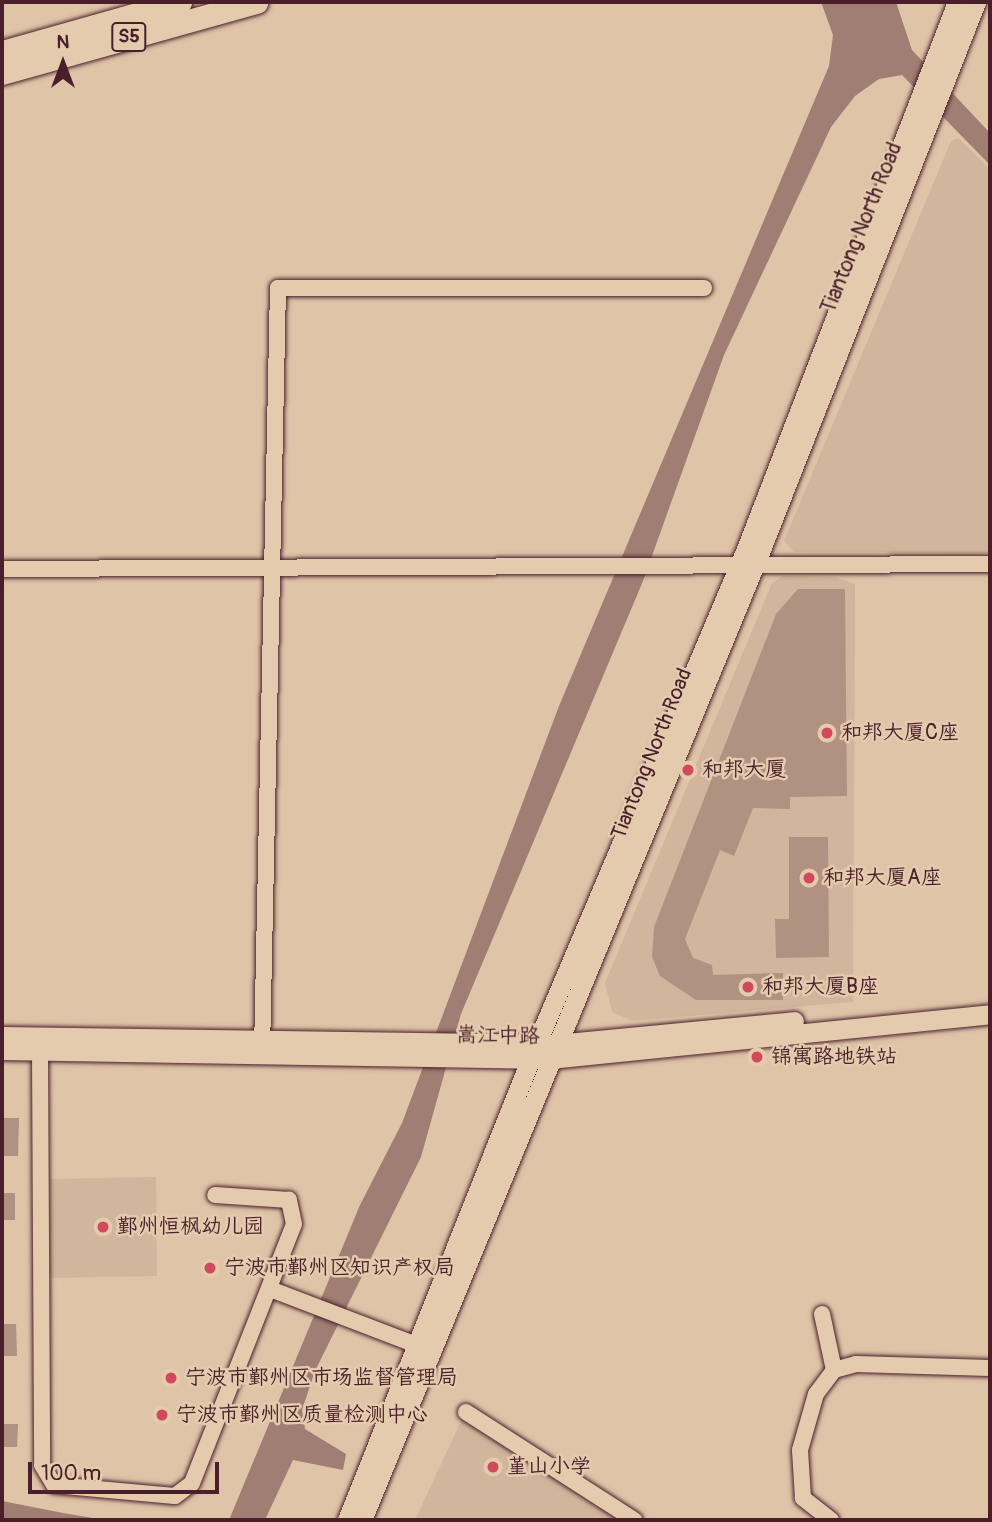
<!DOCTYPE html>
<meta charset="utf-8">
<style>
body{margin:0}
#map{position:relative;width:992px;height:1522px;overflow:hidden;background:#dfc4a8;font-family:Pangolin,"LXGW WenKai TC",sans-serif}
div>[style]{position:absolute}
.built>*{inset:0;background:#d1b59c}
.water>*{inset:0;background:#a07e73}
.building>*{inset:0;background:#b19181}
.roads{filter:drop-shadow(0 0 2px #4a1f2b) drop-shadow(0 0 2px #4a1f2b)}
.minor>*{height:16px;margin:-8px;padding:0 8px;transform-origin:8px;border-radius:8px;background:#e5cbad}
.major>*{height:19px;margin:-9.5px;padding:0 9.5px;transform-origin:9.5px;border-radius:9.5px;background:#e5cbad}
.highway>*{height:23px;margin:-11.5px;padding:0 11.5px;transform-origin:11.5px;border-radius:11.5px;background:#e5cbad}
.dots>*{width:19px;height:19px;translate:-50% -50%;box-sizing:border-box;border:4px solid #e5cbad;border-radius:50%}
span{translate:-50% -50%;white-space:nowrap;text-align:center;line-height:1.15;-webkit-text-stroke:5px #e5cbad;paint-order:stroke}
.shield-label span{padding:2px 5px;background:#e5cbad;border:2px solid;border-radius:5px;-webkit-text-stroke-width:0}
.shield-label{font-size:19px;color:#4a1f2b;font-weight:700}
.street-label{font-size:21px;color:#4a1f2b}
.poi-label{font-size:21px;color:#4a1f2b}
.left{translate:0 -50%;text-align:left}
.frame{position:absolute;inset:0;border:4px solid #4a1f2b;pointer-events:none}
.north{position:absolute;left:28px;top:28px;width:70px;height:70px;-webkit-text-stroke:5px #e5cbad;paint-order:stroke;rotate:0deg;font-size:19px;font-weight:700;line-height:28px;text-align:center;color:#4a1f2b}
.north::after{content:'';display:block;margin:auto;width:24px;height:32px;background:#4a1f2b;clip-path:polygon(50% 0,100% 100%,50% 72%,0 100%)}
.scale{position:absolute;left:28px;top:1462px;width:191px;height:32px;box-sizing:border-box;border:4px solid #4a1f2b;border-top:0;padding-left:9px;font-size:21px;line-height:24px;white-space:nowrap;color:#4a1f2b;-webkit-text-stroke:5px #e5cbad;paint-order:stroke}
</style>
<div id="map">
<div class="built">
<i style="clip-path:polygon(958px 138px,990px 169px,990px 553px,794px 552px,784px 541px,951px 141px)"></i>
<i style="clip-path:polygon(783px 576px,836px 577px,855px 584px,853px 1002px,632px 1021px,612px 1012px,605px 983px,772px 583px)"></i>
<i style="clip-path:polygon(156px 1177px,157px 1276px,50px 1278px,50px 1179px)"></i>
<i style="clip-path:polygon(464px 1415px,628px 1520px,415px 1520px)"></i>
</div>
<div class="water">
<i style="clip-path:polygon(821px 2px,896px 2px,912px 50px,990px 133px,990px 165px,902px 75px,879px 79px,855px 96px,831px 127px,724px 355px,643px 581px,461px 1014px,421px 1157px,315px 1371px,302px 1410px,305px 1429px,346px 1454px,343px 1470px,293px 1460px,265px 1520px,229px 1520px,360px 1205px,402px 1123px,559px 706px,829px 66px,833px 35px)"></i>
<i style="clip-path:polygon(2px 1501px,63px 1513px,105px 1520px,4px 1520px)"></i>
</div>
<div class="building">
<i style="clip-path:polygon(798px 589px,845px 589px,847px 796px,790px 797px,790px 809px,753px 808px,734px 856px,720px 850px,685px 939px,693px 958px,712px 965px,713px 975px,783px 973px,783px 1000px,696px 1000px,660px 976px,652px 957px,654px 927px,776px 614px)"></i>
<i style="clip-path:polygon(789px 837px,828px 837px,829px 957px,776px 958px,775px 919px,789px 919px)"></i>
<i style="clip-path:polygon(2px 1118px,19px 1118px,18px 1156px,2px 1156px)"></i>
<i style="clip-path:polygon(2px 1193px,15px 1193px,15px 1220px,2px 1220px)"></i>
<i style="clip-path:polygon(2px 1324px,16px 1324px,17px 1356px,2px 1356px)"></i>
<i style="clip-path:polygon(2px 1424px,18px 1424px,17px 1447px,2px 1447px)"></i>
</div>
<div class="roads">
<div class="minor">
<i style="left:2px;top:569px;width:988px;rotate:-0.29deg"></i>
<i style="left:40px;top:1051px;width:414px;rotate:89.7deg"></i>
<i style="left:42px;top:1465px;width:23px;rotate:59deg"></i>
<i style="left:54px;top:1485px;width:121px;rotate:5.2deg"></i>
<i style="left:175px;top:1496px;width:21px;rotate:-37deg"></i>
<i style="left:192px;top:1483px;width:278px;rotate:-68.5deg"></i>
<i style="left:294px;top:1224px;width:25px;rotate:-102deg"></i>
<i style="left:289px;top:1200px;width:74px;rotate:-176.1deg"></i>
<i style="left:262px;top:1051px;width:763px;rotate:-88.8deg"></i>
<i style="left:278px;top:288px;width:426px"></i>
<i style="left:270px;top:1289px;width:160px;rotate:20.9deg"></i>
<i style="left:822px;top:1314px;width:57px;rotate:77.9deg"></i>
<i style="left:466px;top:1412px;width:200px;rotate:32.7deg"></i>
<i style="left:831px;top:1520px;width:36px;rotate:-142deg"></i>
<i style="left:803px;top:1498px;width:48px;rotate:-93.6deg"></i>
<i style="left:800px;top:1450px;width:58px;rotate:-74.1deg"></i>
<i style="left:816px;top:1394px;width:30px;rotate:-53deg"></i>
<i style="left:834px;top:1370px;width:23px;rotate:-15deg"></i>
<i style="left:856px;top:1364px;width:134px;rotate:1.7deg"></i>
</div>
<div class="major">
<i style="left:2px;top:1036px;width:554px;rotate:0.83deg"></i>
<i style="left:556px;top:1044px;width:239px;rotate:-5.5deg"></i>
<i style="left:2px;top:1050px;width:547px;rotate:0.94deg"></i>
<i style="left:549px;top:1059px;width:443px;rotate:-5.8deg"></i>
<i style="left:347px;top:1520px;width:496px;rotate:-68.3deg"></i>
<i style="left:530px;top:1059px;width:554px;rotate:-67.05deg"></i>
<i style="left:746px;top:549px;width:586px;rotate:-68.91deg"></i>
<i style="left:362px;top:1520px;width:1052px;rotate:-67.65deg"></i>
<i style="left:762px;top:547px;width:586px;rotate:-68.56deg"></i>
</div>
<div class="highway">
<i style="left:2px;top:52px;width:185px;rotate:-15.7deg"></i>
<i style="left:2px;top:73px;width:264px;rotate:-15.6deg"></i>
</div>
</div>
<div class="dots">
<i style="left:827px;top:733px;background:#d1495b"></i>
<i style="left:688px;top:770px;background:#d1495b"></i>
<i style="left:809px;top:878px;background:#d1495b"></i>
<i style="left:748px;top:987px;background:#d1495b"></i>
<i style="left:757px;top:1057px;background:#d1495b"></i>
<i style="left:103px;top:1227px;background:#d1495b"></i>
<i style="left:210px;top:1268px;background:#d1495b"></i>
<i style="left:171px;top:1378px;background:#d1495b"></i>
<i style="left:162px;top:1415px;background:#d1495b"></i>
<i style="left:493px;top:1467px;background:#d1495b"></i>
</div>
<div class="shield-label">
<span style="left:129px;top:37px">S5</span>
</div>
<div class="street-label">
<span style="left:862px;top:228px;rotate:-68deg">Tiantong North Road</span>
<span style="left:652px;top:754px;rotate:-68deg">Tiantong North Road</span>
<span style="left:498px;top:1036px;rotate:1deg">嵩江中路</span>
</div>
<div class="poi-label">
<span class="left" style="left:841px;top:733px">和邦大厦C座</span>
<span class="left" style="left:702px;top:770px">和邦大厦</span>
<span class="left" style="left:823px;top:878px">和邦大厦A座</span>
<span class="left" style="left:762px;top:987px">和邦大厦B座</span>
<span class="left" style="left:771px;top:1057px">锦寓路地铁站</span>
<span class="left" style="left:117px;top:1227px">鄞州恒枫幼儿园</span>
<span class="left" style="left:224px;top:1268px">宁波市鄞州区知识产权局</span>
<span class="left" style="left:185px;top:1378px">宁波市鄞州区市场监督管理局</span>
<span class="left" style="left:176px;top:1415px">宁波市鄞州区质量检测中心</span>
<span class="left" style="left:507px;top:1467px">堇山小学</span>
</div>
<div class="frame"></div>
<div class="north">N</div>
<div class="scale">100 m</div>
</div>
